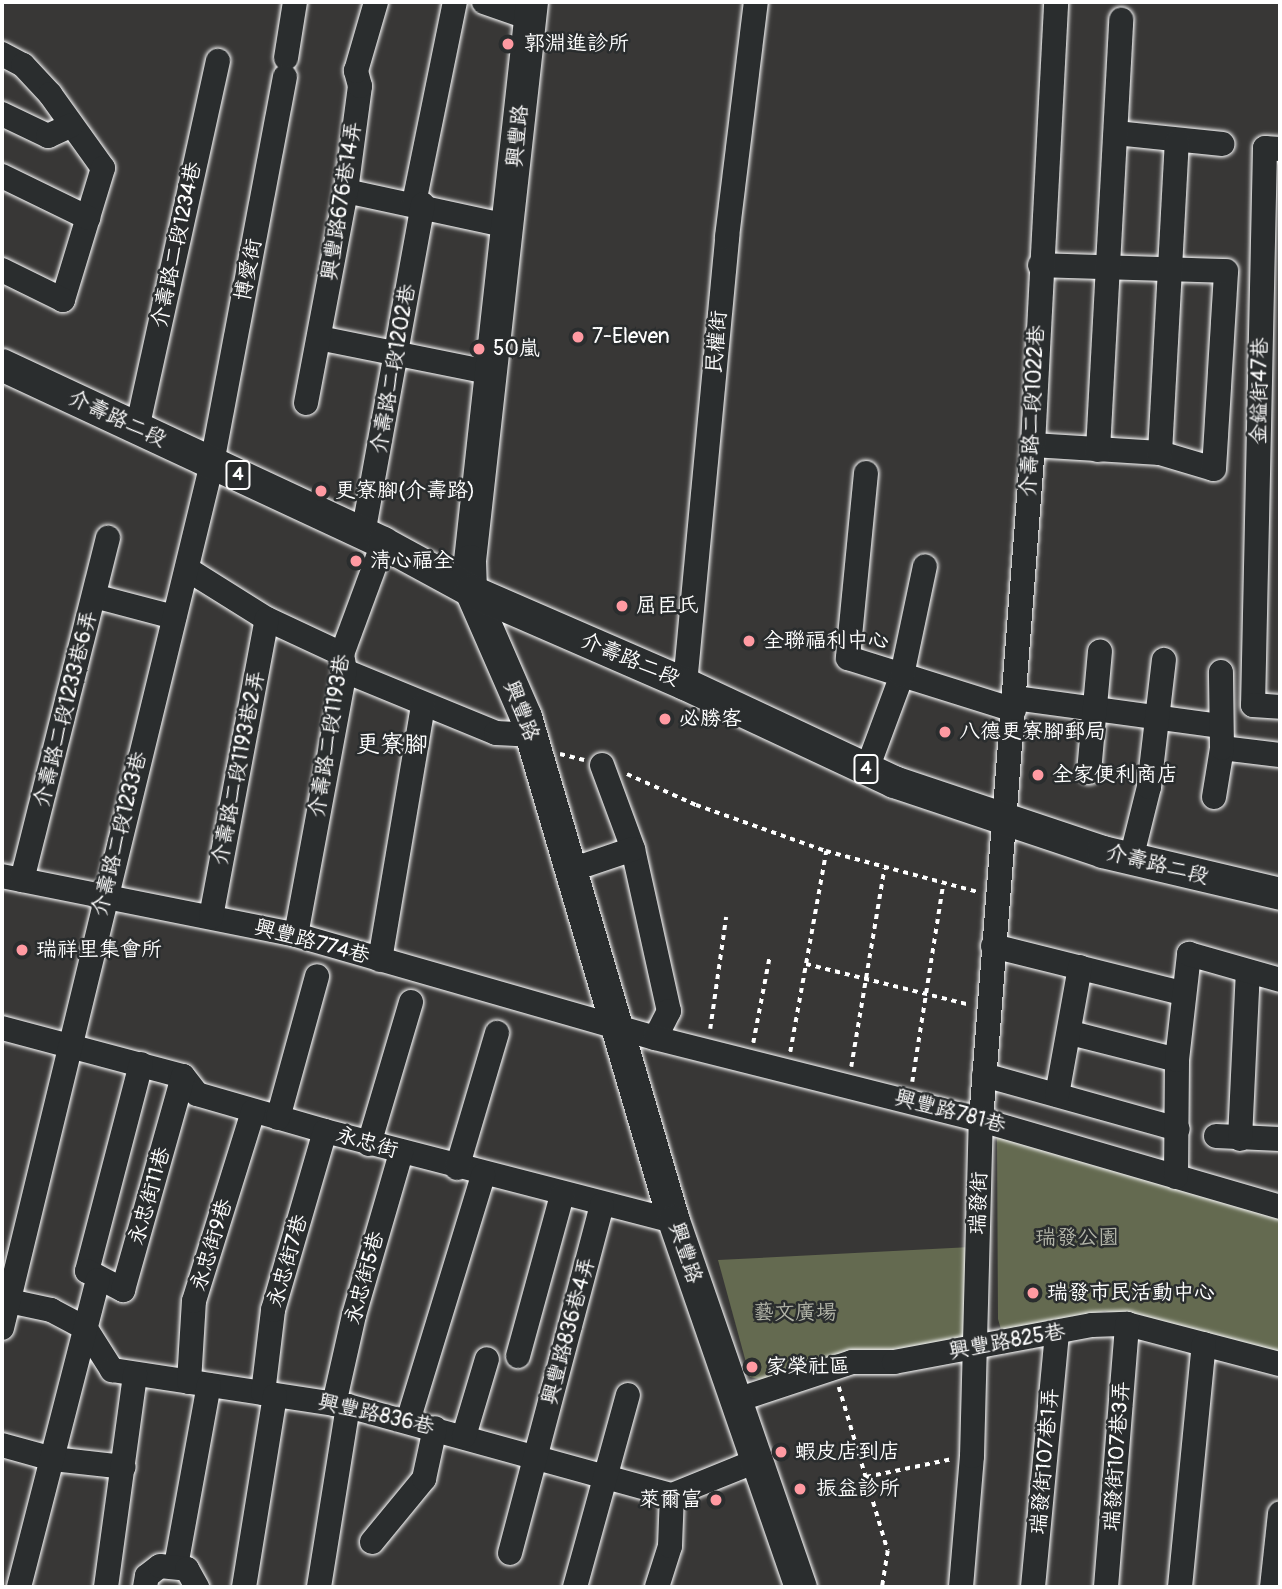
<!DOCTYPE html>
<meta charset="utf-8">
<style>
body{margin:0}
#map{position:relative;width:1282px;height:1589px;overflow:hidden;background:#383736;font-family:Pangolin,"LXGW WenKai TC",sans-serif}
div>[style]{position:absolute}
.green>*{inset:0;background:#646a50}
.path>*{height:3.5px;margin-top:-1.75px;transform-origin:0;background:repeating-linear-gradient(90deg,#fff 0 5px,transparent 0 10px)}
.roads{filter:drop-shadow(0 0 2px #fff) drop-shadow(0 0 2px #fff)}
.minor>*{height:24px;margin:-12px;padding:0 12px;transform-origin:12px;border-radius:12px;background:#2a2d2e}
.major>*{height:32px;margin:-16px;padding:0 16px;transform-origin:16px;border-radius:16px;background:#2a2d2e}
.dots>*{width:19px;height:19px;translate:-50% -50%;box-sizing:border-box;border:4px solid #2a2d2e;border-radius:50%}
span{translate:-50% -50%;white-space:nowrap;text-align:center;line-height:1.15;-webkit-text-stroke:5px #2a2d2e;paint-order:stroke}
.shield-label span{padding:2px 5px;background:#2a2d2e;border:2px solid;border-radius:5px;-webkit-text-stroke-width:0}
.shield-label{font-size:19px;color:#fff;font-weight:700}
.poi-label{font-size:21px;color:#fff}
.left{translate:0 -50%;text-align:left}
.right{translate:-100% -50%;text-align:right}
.street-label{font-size:21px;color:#fff}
.park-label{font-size:21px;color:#b2b4a8}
.quarter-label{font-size:24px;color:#fff}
.frame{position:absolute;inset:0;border:4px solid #fff;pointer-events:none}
</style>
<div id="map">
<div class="green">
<i style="clip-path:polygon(997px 1137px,1280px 1213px,1280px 1357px,1105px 1311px,1002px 1333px,998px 1319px)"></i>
<i style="clip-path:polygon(971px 1247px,972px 1339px,763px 1380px,750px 1377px,718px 1260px)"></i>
</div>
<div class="path">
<i style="left:560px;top:754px;width:25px;rotate:14deg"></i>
<i style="left:627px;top:774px;width:76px;rotate:24.2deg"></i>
<i style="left:696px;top:805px;width:138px;rotate:19.5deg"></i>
<i style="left:826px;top:851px;width:157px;rotate:15.1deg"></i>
<i style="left:806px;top:964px;width:169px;rotate:14deg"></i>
<i style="left:710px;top:1029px;width:113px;rotate:-81.9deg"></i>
<i style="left:753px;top:1043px;width:86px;rotate:-79.2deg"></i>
<i style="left:790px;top:1052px;width:204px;rotate:-79.8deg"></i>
<i style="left:851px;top:1067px;width:201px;rotate:-80.5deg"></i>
<i style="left:912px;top:1082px;width:201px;rotate:-81.1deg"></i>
<i style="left:839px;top:1387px;width:171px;rotate:73.4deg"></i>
<i style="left:888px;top:1551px;width:36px;rotate:99deg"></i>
<i style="left:866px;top:1477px;width:88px;rotate:-11.8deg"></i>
</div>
<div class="roads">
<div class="minor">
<i style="left:484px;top:2px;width:49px;rotate:19.2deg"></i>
<i style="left:2px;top:54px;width:24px;rotate:28deg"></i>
<i style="left:23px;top:65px;width:40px;rotate:47deg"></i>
<i style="left:50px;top:94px;width:91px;rotate:54.4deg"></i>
<i style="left:103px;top:168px;width:138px;rotate:106.9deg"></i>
<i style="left:63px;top:300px;width:68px;rotate:-153.8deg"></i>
<i style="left:286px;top:58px;width:57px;rotate:-80.9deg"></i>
<i style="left:2px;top:114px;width:51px;rotate:25.6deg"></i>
<i style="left:48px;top:136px;width:26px;rotate:-25deg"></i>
<i style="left:1116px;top:133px;width:107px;rotate:5.9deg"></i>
<i style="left:1280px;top:149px;width:15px;rotate:-176deg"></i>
<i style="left:1265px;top:148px;width:557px;rotate:91.23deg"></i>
<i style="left:1253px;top:705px;width:27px;rotate:4deg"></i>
<i style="left:2px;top:176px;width:96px;rotate:26deg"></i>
<i style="left:346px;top:191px;width:166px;rotate:12.2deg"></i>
<i style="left:414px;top:203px;width:205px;rotate:-78.5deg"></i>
<i style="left:319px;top:338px;width:177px;rotate:11.4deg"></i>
<i style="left:306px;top:403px;width:216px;rotate:-79.3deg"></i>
<i style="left:346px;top:191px;width:106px;rotate:-82.4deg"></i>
<i style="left:360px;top:86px;width:16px;rotate:-105deg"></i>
<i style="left:356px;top:71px;width:72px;rotate:-73.8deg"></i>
<i style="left:137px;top:429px;width:377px;rotate:-77.6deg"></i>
<i style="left:1033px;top:445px;width:127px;rotate:3.6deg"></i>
<i style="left:1160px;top:453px;width:56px;rotate:16.5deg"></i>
<i style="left:1214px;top:469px;width:198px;rotate:-86.5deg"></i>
<i style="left:1226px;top:271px;width:186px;rotate:-178.2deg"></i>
<i style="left:1098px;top:450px;width:431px;rotate:-86.9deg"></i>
<i style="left:1160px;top:453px;width:311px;rotate:-86.9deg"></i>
<i style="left:866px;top:473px;width:186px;rotate:95.6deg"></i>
<i style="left:848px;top:658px;width:174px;rotate:17.4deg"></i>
<i style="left:363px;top:534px;width:335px;rotate:-79.7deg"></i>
<i style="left:187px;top:569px;width:94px;rotate:32deg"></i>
<i style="left:267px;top:619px;width:83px;rotate:25deg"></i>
<i style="left:94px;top:596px;width:83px;rotate:14.7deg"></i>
<i style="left:345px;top:671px;width:163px;rotate:22.3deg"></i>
<i style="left:496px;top:733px;width:35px;rotate:3deg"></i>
<i style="left:685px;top:684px;width:449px;rotate:-84.6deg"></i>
<i style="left:727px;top:237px;width:237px;rotate:-83deg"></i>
<i style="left:1015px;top:698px;width:206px;rotate:7.8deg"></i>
<i style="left:1222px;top:748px;width:58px;rotate:6.9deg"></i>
<i style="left:602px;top:765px;width:90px;rotate:69.7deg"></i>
<i style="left:633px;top:849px;width:166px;rotate:77.5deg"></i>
<i style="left:669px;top:1011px;width:30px;rotate:117deg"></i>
<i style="left:867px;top:769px;width:100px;rotate:-69.6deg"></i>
<i style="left:902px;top:675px;width:111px;rotate:-78.1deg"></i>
<i style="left:1089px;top:772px;width:121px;rotate:-84.8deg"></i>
<i style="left:1214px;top:797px;width:50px;rotate:-80.7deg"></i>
<i style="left:1222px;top:748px;width:76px;rotate:-90.8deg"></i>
<i style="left:1131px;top:859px;width:74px;rotate:-76deg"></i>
<i style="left:1149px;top:787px;width:128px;rotate:-83.3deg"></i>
<i style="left:571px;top:870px;width:65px;rotate:-18.7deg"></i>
<i style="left:2px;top:876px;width:300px;rotate:11.3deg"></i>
<i style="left:296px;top:935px;width:373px;rotate:16deg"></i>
<i style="left:655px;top:1038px;width:336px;rotate:14.1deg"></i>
<i style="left:981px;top:1120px;width:311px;rotate:16.2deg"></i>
<i style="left:22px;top:880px;width:353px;rotate:-75.9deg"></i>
<i style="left:211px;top:917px;width:303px;rotate:-79.4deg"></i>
<i style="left:296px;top:935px;width:269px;rotate:-79.5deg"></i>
<i style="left:345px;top:671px;width:17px;rotate:-100deg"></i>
<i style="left:342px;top:654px;width:118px;rotate:-69.7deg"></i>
<i style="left:993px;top:946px;width:195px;rotate:14deg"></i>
<i style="left:380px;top:960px;width:258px;rotate:-80.4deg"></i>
<i style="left:2px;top:1028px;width:187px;rotate:14.9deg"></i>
<i style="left:183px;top:1076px;width:23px;rotate:52deg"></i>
<i style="left:197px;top:1094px;width:133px;rotate:16.1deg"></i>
<i style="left:325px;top:1131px;width:360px;rotate:14.5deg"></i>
<i style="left:1071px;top:1033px;width:109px;rotate:14.3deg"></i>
<i style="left:141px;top:1064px;width:214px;rotate:104.6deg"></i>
<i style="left:87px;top:1271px;width:41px;rotate:27.8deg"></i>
<i style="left:123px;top:1290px;width:222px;rotate:-74.3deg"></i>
<i style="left:984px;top:1075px;width:201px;rotate:15.6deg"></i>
<i style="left:1057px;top:1095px;width:130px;rotate:-79.8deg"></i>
<i style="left:278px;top:1118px;width:147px;rotate:-74.6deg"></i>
<i style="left:1216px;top:1136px;width:64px;rotate:2.7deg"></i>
<i style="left:1240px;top:1139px;width:167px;rotate:-87.3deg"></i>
<i style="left:369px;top:1144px;width:148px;rotate:-73.5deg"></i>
<i style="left:457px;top:1168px;width:141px;rotate:-73.5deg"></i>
<i style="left:1176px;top:1177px;width:117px;rotate:-89.5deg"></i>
<i style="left:1177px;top:1060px;width:107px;rotate:-83.5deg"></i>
<i style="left:1189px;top:954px;width:95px;rotate:15.9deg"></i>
<i style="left:9px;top:1301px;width:43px;rotate:12.1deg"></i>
<i style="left:51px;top:1310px;width:40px;rotate:28deg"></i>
<i style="left:86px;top:1329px;width:49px;rotate:57.6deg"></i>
<i style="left:112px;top:1370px;width:239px;rotate:8.7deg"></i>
<i style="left:348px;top:1406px;width:336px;rotate:15.4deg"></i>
<i style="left:672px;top:1495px;width:93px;rotate:-22.1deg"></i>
<i style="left:2px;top:1328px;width:890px;rotate:-76.35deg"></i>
<i style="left:212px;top:463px;width:393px;rotate:-79.3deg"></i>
<i style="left:518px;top:1356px;width:167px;rotate:-74.7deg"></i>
<i style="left:189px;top:1382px;width:81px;rotate:-86.5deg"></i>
<i style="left:194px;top:1301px;width:199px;rotate:-72.7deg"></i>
<i style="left:263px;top:1393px;width:84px;rotate:-83.1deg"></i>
<i style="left:273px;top:1310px;width:186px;rotate:-73.8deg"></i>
<i style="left:734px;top:1401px;width:124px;rotate:-18.3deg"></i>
<i style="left:852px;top:1362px;width:42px"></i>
<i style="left:894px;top:1362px;width:201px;rotate:-10.6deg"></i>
<i style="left:1092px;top:1325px;width:35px;rotate:-2deg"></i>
<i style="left:1127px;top:1324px;width:158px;rotate:14.7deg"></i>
<i style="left:334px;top:1404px;width:91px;rotate:-77.3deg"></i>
<i style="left:354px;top:1315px;width:169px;rotate:-73.8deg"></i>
<i style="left:408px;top:1421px;width:257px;rotate:-73deg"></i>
<i style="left:464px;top:1436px;width:80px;rotate:-73.4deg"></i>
<i style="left:2px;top:1445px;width:53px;rotate:15.4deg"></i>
<i style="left:53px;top:1459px;width:71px;rotate:6.4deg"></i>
<i style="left:372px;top:1542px;width:82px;rotate:-50.5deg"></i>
<i style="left:424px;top:1479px;width:52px;rotate:-77.8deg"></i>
<i style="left:510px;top:1553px;width:360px;rotate:-75.2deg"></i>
<i style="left:176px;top:1566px;width:184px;rotate:-79.7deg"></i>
<i style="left:19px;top:1587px;width:317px;rotate:-75.6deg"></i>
<i style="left:106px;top:1587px;width:215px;rotate:-82.2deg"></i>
<i style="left:145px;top:1587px;width:11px;rotate:-80deg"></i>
<i style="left:147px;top:1576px;width:16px;rotate:-38deg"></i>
<i style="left:160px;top:1566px;width:27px;rotate:6deg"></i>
<i style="left:187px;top:1569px;width:21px;rotate:61deg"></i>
<i style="left:244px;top:1587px;width:194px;rotate:-80.8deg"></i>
<i style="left:319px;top:1587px;width:183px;rotate:-80.9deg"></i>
<i style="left:575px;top:1587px;width:199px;rotate:-74.6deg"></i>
<i style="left:657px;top:1587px;width:43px;rotate:-72.4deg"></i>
<i style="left:670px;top:1546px;width:51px;rotate:-87.8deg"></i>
<i style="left:961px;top:1587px;width:131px;rotate:-85.2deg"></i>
<i style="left:972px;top:1456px;width:336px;rotate:-88.5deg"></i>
<i style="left:981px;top:1120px;width:677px;rotate:-85.59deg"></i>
<i style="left:1033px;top:445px;width:444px;rotate:-87deg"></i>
<i style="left:1033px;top:1587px;width:253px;rotate:-84.6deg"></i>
<i style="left:1106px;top:1587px;width:264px;rotate:-85.4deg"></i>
<i style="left:1180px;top:1587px;width:244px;rotate:-84.4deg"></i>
<i style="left:1272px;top:1587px;width:74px;rotate:-83.8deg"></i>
</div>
<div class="major">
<i style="left:532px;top:2px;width:562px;rotate:96.33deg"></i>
<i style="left:470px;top:561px;width:30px;rotate:88deg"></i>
<i style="left:471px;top:591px;width:137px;rotate:66.4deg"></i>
<i style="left:526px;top:717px;width:525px;rotate:73.64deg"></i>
<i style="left:674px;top:1221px;width:387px;rotate:70.9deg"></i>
<i style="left:2px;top:365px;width:421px;rotate:25deg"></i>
<i style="left:383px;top:543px;width:100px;rotate:28.6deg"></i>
<i style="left:471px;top:591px;width:233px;rotate:23.5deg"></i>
<i style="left:685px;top:684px;width:231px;rotate:25.1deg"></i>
<i style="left:894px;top:782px;width:220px;rotate:18.5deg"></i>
<i style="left:1103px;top:852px;width:182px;rotate:13.3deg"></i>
</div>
</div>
<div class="dots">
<i style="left:508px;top:44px;background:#ff9aa2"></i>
<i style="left:578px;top:337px;background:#ff9aa2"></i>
<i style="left:479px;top:349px;background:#ff9aa2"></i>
<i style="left:321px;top:491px;background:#ff9aa2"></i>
<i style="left:356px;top:561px;background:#ff9aa2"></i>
<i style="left:622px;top:606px;background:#ff9aa2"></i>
<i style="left:749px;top:641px;background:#ff9aa2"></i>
<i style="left:665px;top:719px;background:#ff9aa2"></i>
<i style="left:945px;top:732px;background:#ff9aa2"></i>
<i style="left:1038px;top:775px;background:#ff9aa2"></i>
<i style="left:22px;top:950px;background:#ff9aa2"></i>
<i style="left:1033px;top:1293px;background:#ff9aa2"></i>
<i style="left:752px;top:1367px;background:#ff9aa2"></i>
<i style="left:781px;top:1452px;background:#ff9aa2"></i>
<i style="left:800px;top:1489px;background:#ff9aa2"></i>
<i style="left:716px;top:1500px;background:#ff9aa2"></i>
</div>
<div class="shield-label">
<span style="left:238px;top:475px">4</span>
<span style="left:866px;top:769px">4</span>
</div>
<div class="poi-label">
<span class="left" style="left:524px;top:44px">郭淵進診所</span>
<span class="left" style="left:592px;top:337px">7-Eleven</span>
<span class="left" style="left:493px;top:349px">50嵐</span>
<span class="left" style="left:335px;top:491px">更寮腳(介壽路)</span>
<span class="left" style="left:370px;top:561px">清心福全</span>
<span class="left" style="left:636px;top:606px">屈臣氏</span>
<span class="left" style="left:763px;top:641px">全聯福利中心</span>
<span class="left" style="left:679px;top:719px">必勝客</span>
<span class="left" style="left:959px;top:732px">八德更寮腳郵局</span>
<span class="left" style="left:1052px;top:775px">全家便利商店</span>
<span class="left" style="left:36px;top:950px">瑞祥里集會所</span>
<span class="left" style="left:1047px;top:1293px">瑞發市民活動中心</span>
<span class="left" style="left:766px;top:1367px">家榮社區</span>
<span class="left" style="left:795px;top:1452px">蝦皮店到店</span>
<span class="left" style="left:816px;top:1489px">振益診所</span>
<span class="right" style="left:702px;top:1500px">萊爾富</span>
</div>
<div class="street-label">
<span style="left:518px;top:136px;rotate:-84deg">興豐路</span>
<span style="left:342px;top:201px;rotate:-81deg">興豐路676巷14弄</span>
<span style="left:177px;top:245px;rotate:-78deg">介壽路二段1234巷</span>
<span style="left:249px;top:270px;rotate:-79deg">博愛街</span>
<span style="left:717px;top:342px;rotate:-85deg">民權街</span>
<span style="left:394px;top:369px;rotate:-80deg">介壽路二段1202巷</span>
<span style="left:1260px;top:391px;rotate:-89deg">金鎰街47巷</span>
<span style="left:1033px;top:411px;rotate:-87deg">介壽路二段1022巷</span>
<span style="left:117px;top:419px;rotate:25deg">介壽路二段</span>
<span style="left:630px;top:660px;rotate:23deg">介壽路二段</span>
<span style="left:66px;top:709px;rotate:-76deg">介壽路二段1233巷6弄</span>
<span style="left:521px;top:711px;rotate:69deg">興豐路</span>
<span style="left:330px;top:736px;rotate:-81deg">介壽路二段1193巷</span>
<span style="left:239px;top:768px;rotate:-79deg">介壽路二段1193巷2弄</span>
<span style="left:120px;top:834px;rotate:-76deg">介壽路二段1233巷</span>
<span style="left:1157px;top:865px;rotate:14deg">介壽路二段</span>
<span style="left:312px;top:942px;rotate:15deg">興豐路774巷</span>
<span style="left:950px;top:1112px;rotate:15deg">興豐路781巷</span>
<span style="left:367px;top:1143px;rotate:16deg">永忠街</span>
<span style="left:150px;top:1196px;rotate:-74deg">永忠街11巷</span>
<span style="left:979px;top:1203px;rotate:-88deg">瑞發街</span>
<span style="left:212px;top:1245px;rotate:-73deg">永忠街9巷</span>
<span style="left:685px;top:1253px;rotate:72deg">興豐路</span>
<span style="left:288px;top:1261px;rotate:-74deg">永忠街7巷</span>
<span style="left:365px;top:1278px;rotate:-75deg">永忠街5巷</span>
<span style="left:569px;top:1331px;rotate:-75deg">興豐路836巷4弄</span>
<span style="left:1007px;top:1342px;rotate:-10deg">興豐路825巷</span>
<span style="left:376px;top:1415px;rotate:13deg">興豐路836巷</span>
<span style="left:1117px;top:1456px;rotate:-86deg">瑞發街107巷3弄</span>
<span style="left:1045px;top:1461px;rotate:-85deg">瑞發街107巷1弄</span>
</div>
<div class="park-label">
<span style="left:1077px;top:1238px">瑞發公園</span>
<span style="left:795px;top:1313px">藝文廣場</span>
</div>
<div class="quarter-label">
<span style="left:392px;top:745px">更寮腳</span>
</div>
<div class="frame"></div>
</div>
